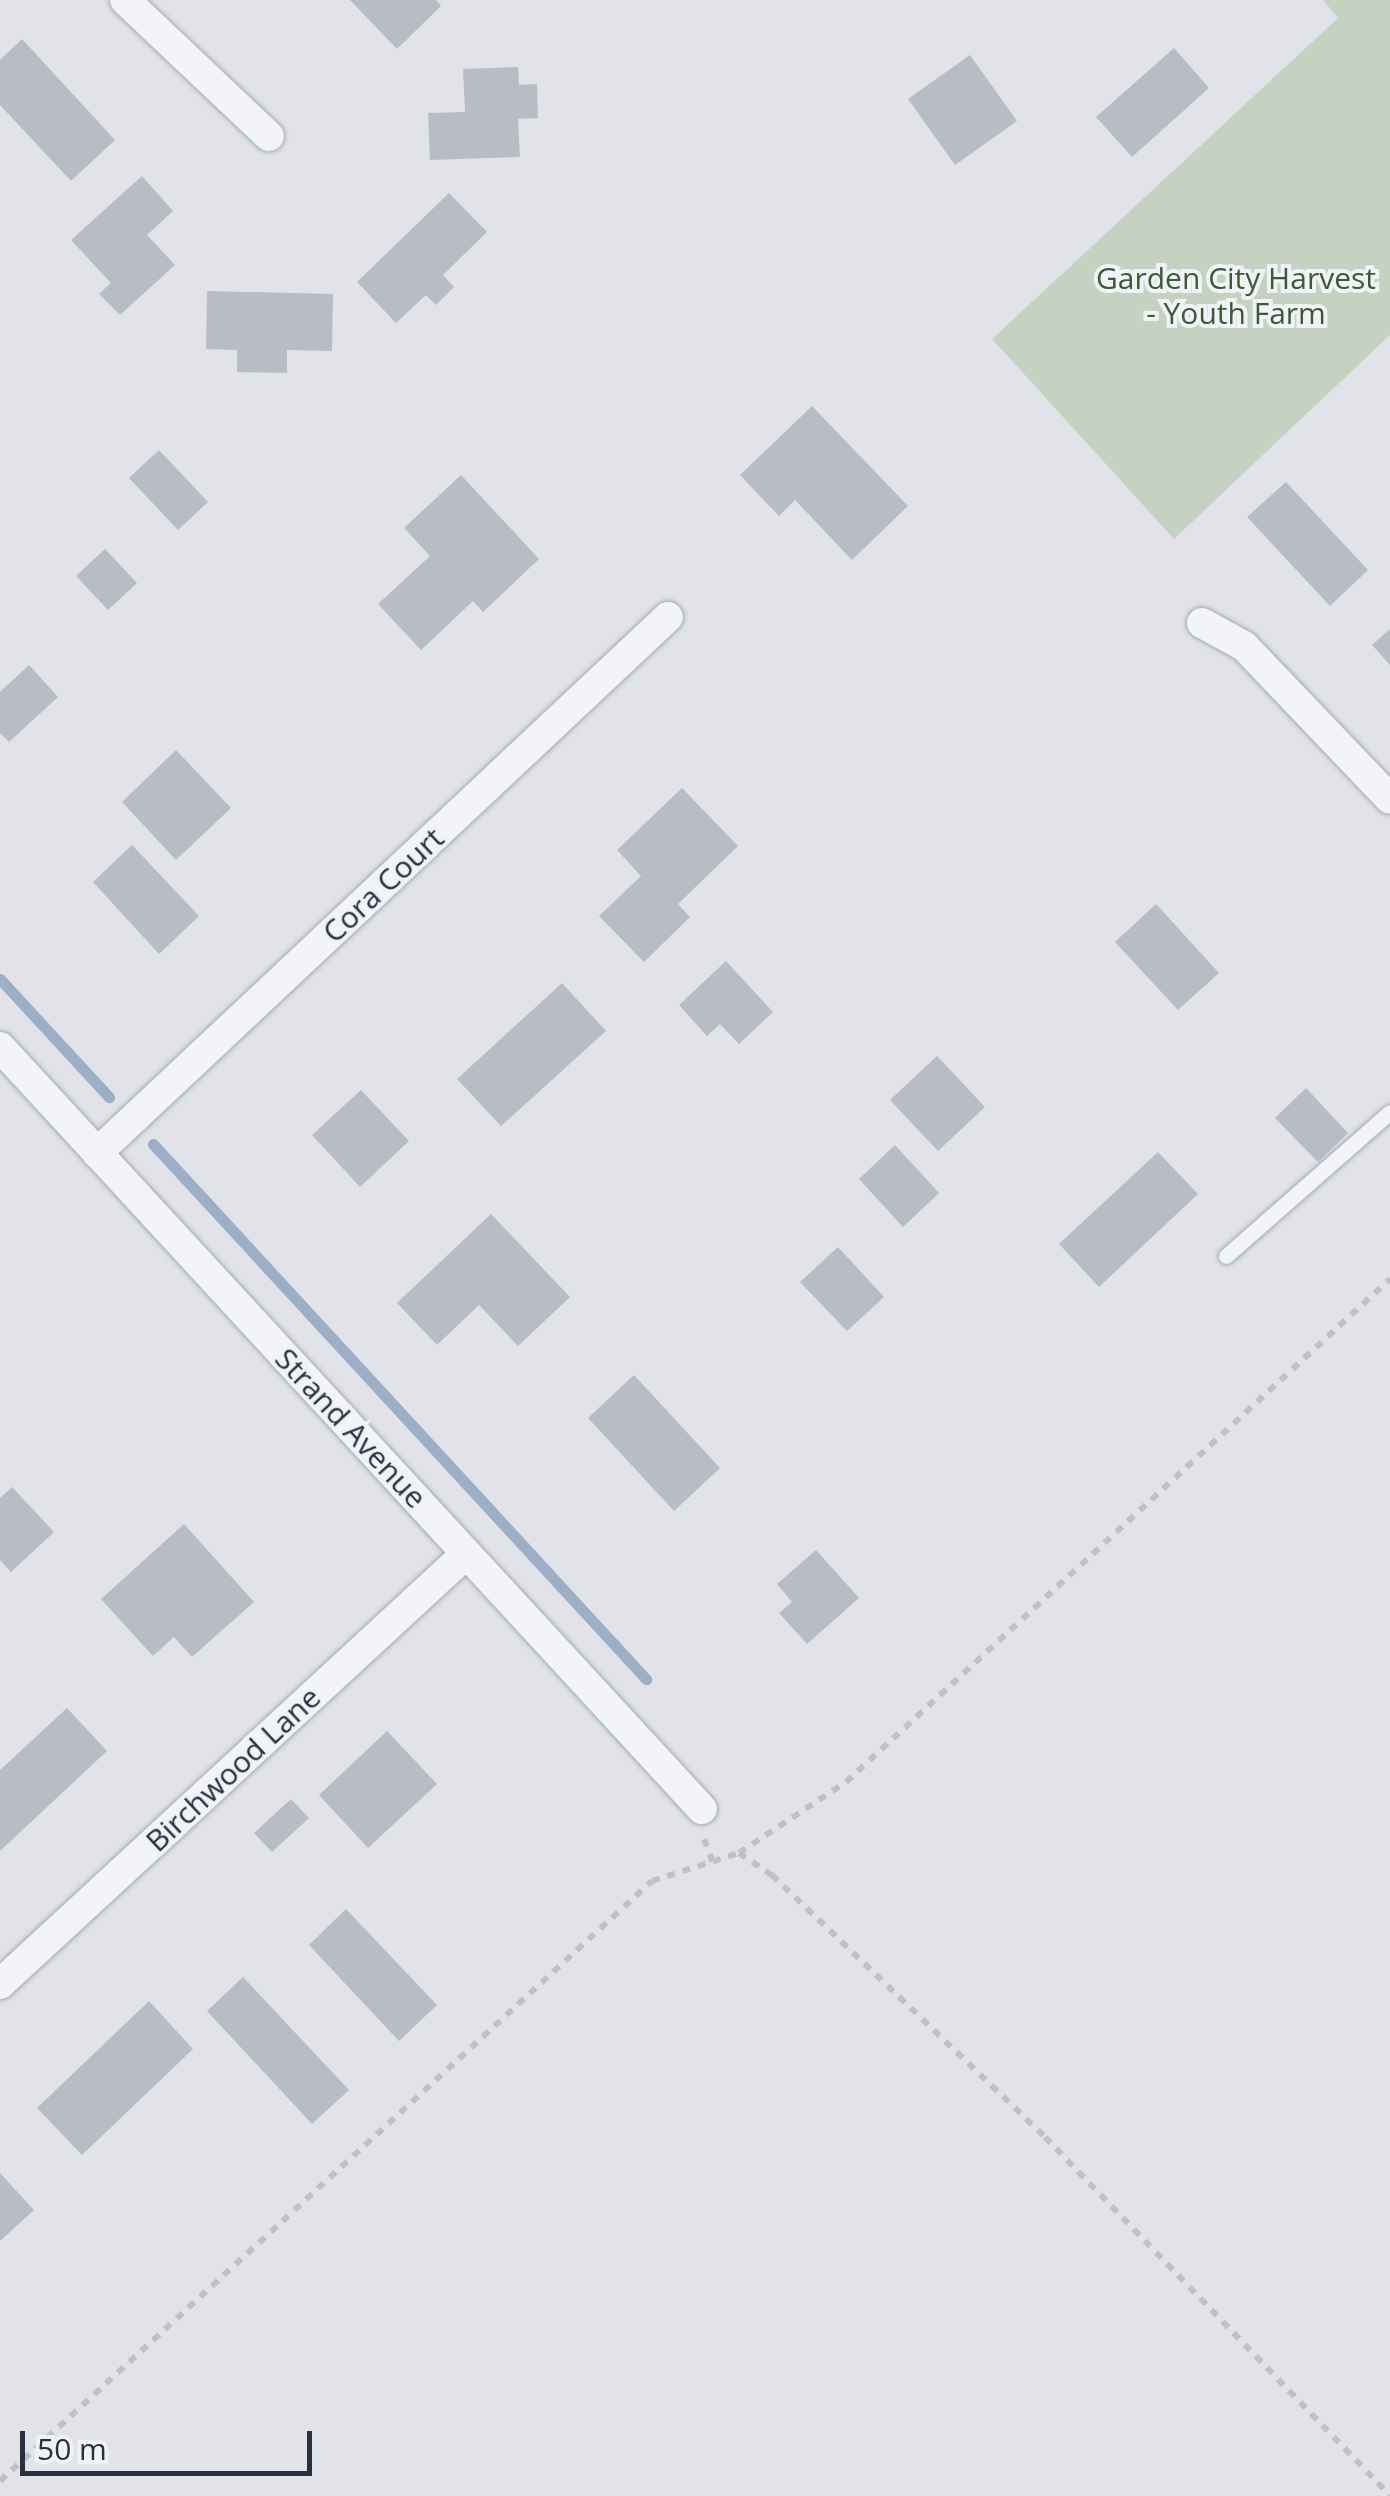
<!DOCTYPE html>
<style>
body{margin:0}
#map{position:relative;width:1390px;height:2496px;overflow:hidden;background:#e1e3e9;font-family:"Open Sans",sans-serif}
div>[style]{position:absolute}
.green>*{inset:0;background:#c5d2c2}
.stream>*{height:11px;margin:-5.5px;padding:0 5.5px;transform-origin:5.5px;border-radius:5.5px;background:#9daec7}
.building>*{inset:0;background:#b8bcc5}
.path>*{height:6px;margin-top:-3px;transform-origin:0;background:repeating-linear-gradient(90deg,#bfc1c7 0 8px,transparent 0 16px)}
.roads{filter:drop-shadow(0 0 2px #a6aab3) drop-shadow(0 0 2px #a6aab3)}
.service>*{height:15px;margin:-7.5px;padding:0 7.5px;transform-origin:7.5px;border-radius:7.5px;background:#f3f4f7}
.minor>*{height:30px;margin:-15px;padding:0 15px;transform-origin:15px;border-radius:15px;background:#f3f4f7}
span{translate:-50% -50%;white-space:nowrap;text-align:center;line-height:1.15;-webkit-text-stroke:8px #f0f2f6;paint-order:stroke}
.park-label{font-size:30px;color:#3c5a38}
.street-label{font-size:30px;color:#2a303f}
.scale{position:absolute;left:20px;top:2431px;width:292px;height:45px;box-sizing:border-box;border:5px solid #2a303f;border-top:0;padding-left:12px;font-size:30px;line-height:35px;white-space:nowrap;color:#2a303f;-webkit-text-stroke:8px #f0f2f6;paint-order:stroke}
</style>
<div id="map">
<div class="green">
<i style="clip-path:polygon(1323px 0,1390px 0,1390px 335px,1174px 539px,992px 339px,1338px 18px)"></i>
</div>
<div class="stream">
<i style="left:0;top:979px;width:161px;rotate:47.3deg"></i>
<i style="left:153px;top:1144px;width:728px;rotate:47.34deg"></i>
</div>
<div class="building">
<i style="clip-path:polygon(350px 0,436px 0,441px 6px,397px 49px)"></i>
<i style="clip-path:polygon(22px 39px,115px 140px,71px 181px,0 105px,0 60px)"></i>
<i style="clip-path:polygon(1174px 48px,1209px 88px,1132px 157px,1096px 117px)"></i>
<i style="clip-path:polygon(970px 55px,1017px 121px,955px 165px,908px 99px)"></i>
<i style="clip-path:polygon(518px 67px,519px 85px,537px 84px,538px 118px,518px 119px,520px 157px,430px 160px,428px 113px,465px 112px,463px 69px)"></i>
<i style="clip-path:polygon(142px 176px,173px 211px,147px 235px,175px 265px,120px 315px,99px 294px,111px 283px,71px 240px)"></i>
<i style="clip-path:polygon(449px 193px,487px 232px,443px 275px,454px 287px,436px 305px,426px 295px,396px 323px,357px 282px)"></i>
<i style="clip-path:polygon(207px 291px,333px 294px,332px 351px,287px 350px,287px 373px,237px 372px,237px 350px,206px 349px)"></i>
<i style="clip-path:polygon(812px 406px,908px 506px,852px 560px,795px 500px,779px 516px,740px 475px)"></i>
<i style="clip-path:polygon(159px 450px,208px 502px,178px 530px,129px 478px)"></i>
<i style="clip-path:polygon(461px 475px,539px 559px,483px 612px,473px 601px,421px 650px,378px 604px,430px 556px,404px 528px)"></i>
<i style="clip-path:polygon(1286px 482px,1368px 570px,1330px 606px,1247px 517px)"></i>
<i style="clip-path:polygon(105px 549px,137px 583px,108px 610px,76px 576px)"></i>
<i style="clip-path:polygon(1390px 629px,1390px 665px,1372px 645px)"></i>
<i style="clip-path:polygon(29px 665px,58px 697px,9px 742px,0 733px,0 692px)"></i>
<i style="clip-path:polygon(176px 750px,231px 808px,176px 860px,122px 802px)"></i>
<i style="clip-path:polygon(682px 788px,738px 846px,678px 904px,690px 917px,644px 962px,599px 916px,641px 876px,617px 850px)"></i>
<i style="clip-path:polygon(132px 845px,199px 916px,159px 954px,93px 882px)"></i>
<i style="clip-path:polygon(1156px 904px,1219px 973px,1178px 1010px,1115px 942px)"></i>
<i style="clip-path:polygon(726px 961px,773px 1012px,739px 1044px,720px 1024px,707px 1036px,679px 1005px)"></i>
<i style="clip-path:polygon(562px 983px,606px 1031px,501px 1126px,457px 1079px)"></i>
<i style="clip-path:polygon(937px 1056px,985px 1107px,938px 1151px,890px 1100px)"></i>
<i style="clip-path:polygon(1306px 1088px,1348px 1133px,1318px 1162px,1275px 1118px)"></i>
<i style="clip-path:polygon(361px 1090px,409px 1141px,360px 1187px,312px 1135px)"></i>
<i style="clip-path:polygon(895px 1145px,939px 1193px,903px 1227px,859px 1179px)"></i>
<i style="clip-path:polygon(1158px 1152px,1198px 1194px,1099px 1287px,1059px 1244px)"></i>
<i style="clip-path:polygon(491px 1214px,570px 1297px,518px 1346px,479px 1305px,437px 1345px,397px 1303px)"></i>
<i style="clip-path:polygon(838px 1247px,884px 1297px,847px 1331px,800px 1282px)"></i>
<i style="clip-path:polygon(634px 1375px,720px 1468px,674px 1511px,588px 1418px)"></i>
<i style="clip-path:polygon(12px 1487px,54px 1532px,11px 1572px,0 1560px,0 1498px)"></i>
<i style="clip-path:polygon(184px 1524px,254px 1602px,192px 1657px,174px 1637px,153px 1656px,101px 1599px)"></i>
<i style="clip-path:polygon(816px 1550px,859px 1598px,807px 1644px,779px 1613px,792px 1602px,777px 1584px)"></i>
<i style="clip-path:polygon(67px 1708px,107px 1751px,0 1851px,0 1770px)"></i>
<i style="clip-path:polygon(387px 1731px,437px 1784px,368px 1848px,319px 1795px)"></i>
<i style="clip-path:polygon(291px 1799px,309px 1818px,272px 1852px,254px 1833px)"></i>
<i style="clip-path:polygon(346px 1909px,437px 2005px,399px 2041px,309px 1945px)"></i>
<i style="clip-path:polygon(243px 1977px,349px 2090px,312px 2124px,207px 2011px)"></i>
<i style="clip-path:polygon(149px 2001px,193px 2049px,82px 2155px,37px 2108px)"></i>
<i style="clip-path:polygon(0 2173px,34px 2210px,0 2241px)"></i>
</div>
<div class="path">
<i style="left:704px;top:1839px;width:25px;rotate:69deg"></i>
<i style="left:739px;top:1853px;width:40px;rotate:34deg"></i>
<i style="left:772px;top:1875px;width:378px;rotate:43.8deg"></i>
<i style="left:1045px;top:2137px;width:498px;rotate:46.1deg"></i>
<i style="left:0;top:2481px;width:886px;rotate:-42.62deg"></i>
<i style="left:652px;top:1881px;width:91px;rotate:-17.8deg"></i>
<i style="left:739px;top:1853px;width:128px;rotate:-33.6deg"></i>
<i style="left:846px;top:1782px;width:741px;rotate:-42.76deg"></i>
</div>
<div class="roads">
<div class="service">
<i style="left:1226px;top:1256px;width:218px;rotate:-41.3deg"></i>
</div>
<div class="minor">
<i style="left:125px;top:0;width:198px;rotate:43.4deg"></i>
<i style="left:1202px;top:623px;width:48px;rotate:28.7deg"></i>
<i style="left:1244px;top:646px;width:211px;rotate:46.3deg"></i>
<i style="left:0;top:1047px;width:1036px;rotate:47.35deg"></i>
<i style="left:97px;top:1153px;width:783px;rotate:-43.19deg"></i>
<i style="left:0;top:1984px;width:634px;rotate:-42.7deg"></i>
</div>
</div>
<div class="park-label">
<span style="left:1236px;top:295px">Garden City Harvest<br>- Youth Farm</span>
</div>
<div class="street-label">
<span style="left:383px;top:885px;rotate:-43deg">Cora Court</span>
<span style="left:351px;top:1428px;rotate:47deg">Strand Avenue</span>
<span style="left:233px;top:1769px;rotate:-43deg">Birchwood Lane</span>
</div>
<div class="scale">50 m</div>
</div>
